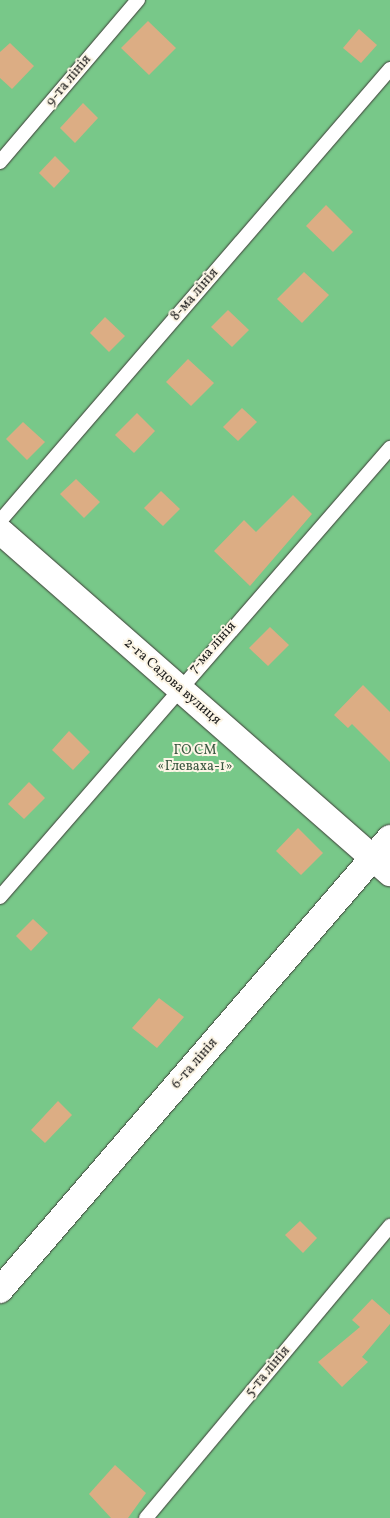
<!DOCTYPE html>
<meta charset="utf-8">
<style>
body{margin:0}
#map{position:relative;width:390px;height:1518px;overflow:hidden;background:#f5e3c8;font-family:Vollkorn,serif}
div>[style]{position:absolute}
.green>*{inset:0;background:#78c889}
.building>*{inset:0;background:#dcad84}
.roads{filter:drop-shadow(0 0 1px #3d3a36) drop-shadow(0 0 1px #3d3a36)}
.service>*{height:14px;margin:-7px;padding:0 7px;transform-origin:7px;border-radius:7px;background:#fff}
.minor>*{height:26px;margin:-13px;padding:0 13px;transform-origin:13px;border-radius:13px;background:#fff}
span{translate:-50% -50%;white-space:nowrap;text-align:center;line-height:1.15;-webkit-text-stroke:4px #fcf5e5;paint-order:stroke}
.street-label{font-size:14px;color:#1c1c1c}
.park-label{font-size:14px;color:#3c5842}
</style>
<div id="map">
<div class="green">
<i style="clip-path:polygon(0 0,390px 0,390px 1518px,0 1518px)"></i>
</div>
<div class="building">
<i style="clip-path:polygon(148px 21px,176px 48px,149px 75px,121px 48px)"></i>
<i style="clip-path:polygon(359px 29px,377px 45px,361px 63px,343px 48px)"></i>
<i style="clip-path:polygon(10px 43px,34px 66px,12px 89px,0 78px,0 52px)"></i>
<i style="clip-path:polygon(83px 103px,98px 118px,75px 143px,60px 128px)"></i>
<i style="clip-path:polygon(55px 156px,70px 171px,54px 188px,39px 173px)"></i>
<i style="clip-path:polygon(326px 205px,353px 232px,333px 252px,306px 226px)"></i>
<i style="clip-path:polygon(304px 272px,329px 295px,302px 323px,277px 299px)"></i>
<i style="clip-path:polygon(228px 310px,249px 330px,232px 347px,211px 327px)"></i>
<i style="clip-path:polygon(105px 317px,125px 336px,109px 352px,90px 333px)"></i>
<i style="clip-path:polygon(188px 359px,214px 383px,191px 406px,166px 382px)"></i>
<i style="clip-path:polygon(242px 408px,257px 422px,238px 441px,223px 427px)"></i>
<i style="clip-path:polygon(137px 413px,155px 431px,134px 453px,115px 435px)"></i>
<i style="clip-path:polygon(23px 422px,45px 442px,27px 460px,6px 439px)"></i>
<i style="clip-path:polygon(76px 479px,100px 502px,84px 518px,60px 494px)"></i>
<i style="clip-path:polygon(161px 491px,180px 509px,163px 526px,144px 508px)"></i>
<i style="clip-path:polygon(293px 495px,312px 514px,250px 586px,214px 551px,244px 520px,256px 532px)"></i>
<i style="clip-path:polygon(270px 627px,289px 645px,268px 666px,249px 648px)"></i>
<i style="clip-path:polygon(363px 685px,390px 712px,390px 762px,352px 724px,348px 728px,334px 715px)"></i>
<i style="clip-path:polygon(69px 731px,90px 752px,73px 770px,52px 750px)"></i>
<i style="clip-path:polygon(29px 782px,45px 798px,24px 819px,8px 804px)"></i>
<i style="clip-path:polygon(298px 828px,323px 853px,301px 875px,276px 851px)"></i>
<i style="clip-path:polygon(33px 919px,48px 933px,31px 951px,16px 936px)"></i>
<i style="clip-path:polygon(159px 998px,184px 1017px,157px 1048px,132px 1028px)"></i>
<i style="clip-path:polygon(58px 1101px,72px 1115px,45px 1143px,31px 1130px)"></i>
<i style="clip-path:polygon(300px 1221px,317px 1238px,303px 1253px,285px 1235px)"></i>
<i style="clip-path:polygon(372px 1299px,390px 1315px,390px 1324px,362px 1357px,368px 1362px,342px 1387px,318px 1362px,360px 1327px,352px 1320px)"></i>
<i style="clip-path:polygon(115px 1465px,146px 1493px,128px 1518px,111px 1518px,89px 1494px)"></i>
</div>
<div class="roads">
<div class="service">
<i style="left:0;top:162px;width:213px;rotate:-49.6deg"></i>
<i style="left:0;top:521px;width:597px;rotate:-49.21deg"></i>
<i style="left:0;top:897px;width:595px;rotate:-49.02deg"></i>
<i style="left:146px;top:1518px;width:381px;rotate:-50.1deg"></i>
</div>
<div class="minor">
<i style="left:0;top:531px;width:519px;rotate:41.25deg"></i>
<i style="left:0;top:1290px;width:597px;rotate:-49.21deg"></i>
</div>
</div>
<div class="street-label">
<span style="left:69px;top:81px;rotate:-50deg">9-та лінія</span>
<span style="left:195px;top:295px;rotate:-49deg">8-ма лінія</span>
<span style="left:213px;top:648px;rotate:-49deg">7-ма лінія</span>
<span style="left:172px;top:682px;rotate:41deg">2-га Садова вулиця</span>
<span style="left:195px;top:1064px;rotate:-49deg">6-та лінія</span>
<span style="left:268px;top:1372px;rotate:-50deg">5-та лінія</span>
</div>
<div class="park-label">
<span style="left:195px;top:759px">ГО СМ<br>«Глеваха-1»</span>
</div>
</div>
